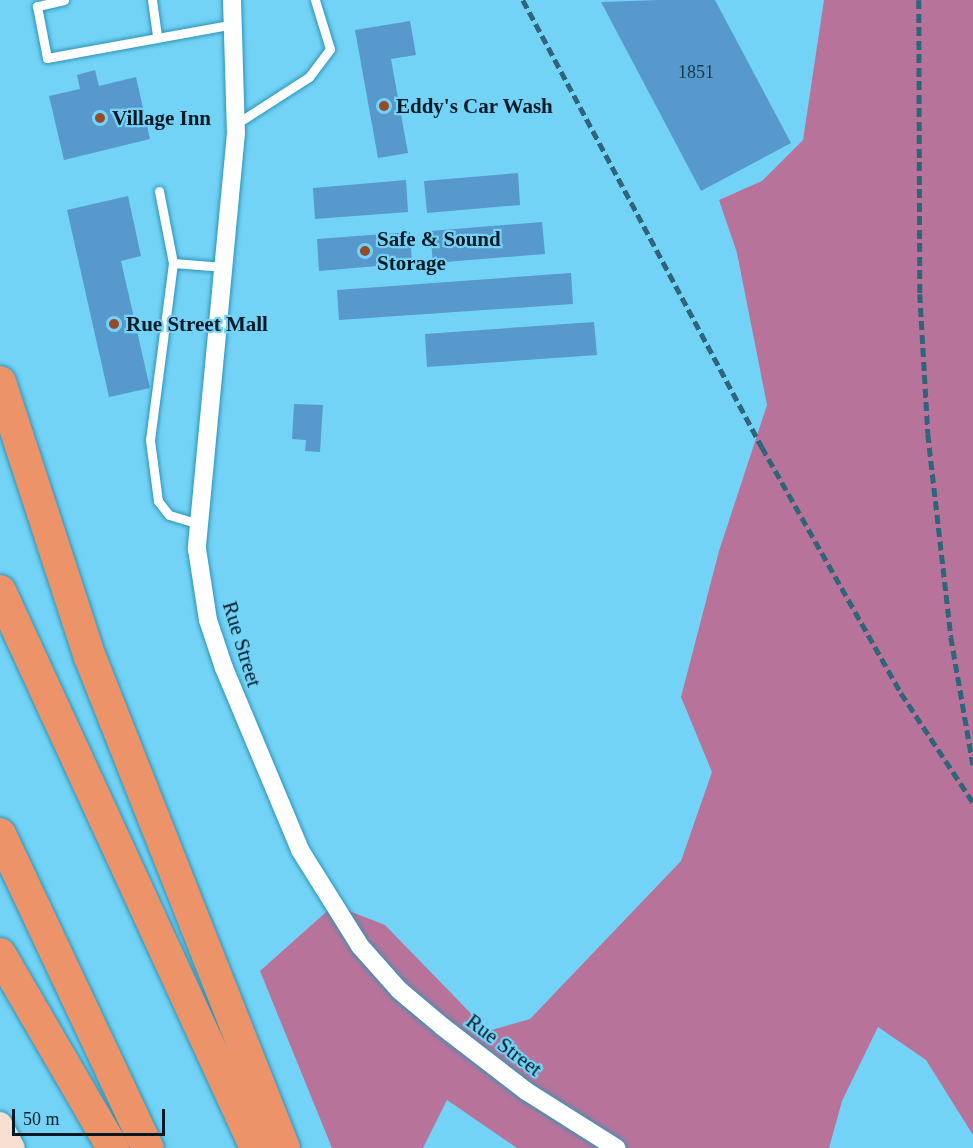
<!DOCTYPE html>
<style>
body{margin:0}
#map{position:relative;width:973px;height:1148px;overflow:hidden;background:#73d3f7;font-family:Georgia,serif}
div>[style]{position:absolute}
.forest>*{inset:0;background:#b8739a}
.building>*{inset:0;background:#5798cd}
.roads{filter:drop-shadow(0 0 2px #2d94b6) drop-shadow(0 0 2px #2d94b6)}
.lane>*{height:9px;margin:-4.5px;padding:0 4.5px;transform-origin:4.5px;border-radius:4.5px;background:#fff}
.street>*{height:18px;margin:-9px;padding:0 9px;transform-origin:9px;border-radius:9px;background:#fff}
.secondary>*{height:24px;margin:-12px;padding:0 12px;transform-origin:12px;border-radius:12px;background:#f9dfd2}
.highway>*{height:32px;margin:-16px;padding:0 16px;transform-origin:16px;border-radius:16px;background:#ec9369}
.rail>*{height:4.5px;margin-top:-2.25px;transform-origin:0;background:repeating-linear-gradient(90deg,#2f657a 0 9px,transparent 0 13.5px)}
.dots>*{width:16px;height:16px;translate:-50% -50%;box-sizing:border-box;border:3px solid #73d3f7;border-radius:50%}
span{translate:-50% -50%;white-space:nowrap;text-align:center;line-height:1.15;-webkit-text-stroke:4.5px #73d3f7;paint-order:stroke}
.number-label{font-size:18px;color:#16394e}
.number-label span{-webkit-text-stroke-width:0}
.poi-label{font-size:21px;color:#001923;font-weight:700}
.left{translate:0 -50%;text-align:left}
.street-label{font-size:21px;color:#001923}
.scale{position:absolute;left:12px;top:1109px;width:153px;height:27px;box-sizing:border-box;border:3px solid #001923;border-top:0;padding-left:8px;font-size:18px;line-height:21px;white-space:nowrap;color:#001923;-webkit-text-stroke:4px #73d3f7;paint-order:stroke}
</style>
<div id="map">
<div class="forest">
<i style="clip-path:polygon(824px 0,973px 0,973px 1135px,926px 1060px,878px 1027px,842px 1101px,829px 1148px,517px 1148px,447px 1100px,423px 1148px,332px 1148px,260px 971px,334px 905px,385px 925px,488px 1031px,530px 1019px,681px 861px,712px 772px,681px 697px,719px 551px,767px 405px,737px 253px,719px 200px,762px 181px,803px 140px)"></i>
</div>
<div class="building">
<i style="clip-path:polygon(660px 0,715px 0,791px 143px,701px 191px,601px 2px)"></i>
<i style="clip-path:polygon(410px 21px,416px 55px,391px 59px,408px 153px,378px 158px,355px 30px)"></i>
<i style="clip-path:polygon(95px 70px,99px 86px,136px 77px,150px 139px,64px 160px,49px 96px,80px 89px,77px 75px)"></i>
<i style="clip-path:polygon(518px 173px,520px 205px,427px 213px,424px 181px)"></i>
<i style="clip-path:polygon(406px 180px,408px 212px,315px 219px,313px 188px)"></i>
<i style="clip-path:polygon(128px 196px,141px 256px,121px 261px,150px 388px,109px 397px,67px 210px)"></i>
<i style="clip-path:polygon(542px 222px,545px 254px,433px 263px,430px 231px)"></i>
<i style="clip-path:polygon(410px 232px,412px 263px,319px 271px,317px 239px)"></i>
<i style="clip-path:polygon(571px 273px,573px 304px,339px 320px,337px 290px)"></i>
<i style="clip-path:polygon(594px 322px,597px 355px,427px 367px,425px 334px)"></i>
<i style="clip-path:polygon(294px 404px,323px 405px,320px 452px,305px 451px,306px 440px,292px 439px)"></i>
</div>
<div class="roads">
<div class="lane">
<i style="left:64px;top:0;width:28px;rotate:167deg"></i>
<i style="left:37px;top:6px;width:53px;rotate:79.1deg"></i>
<i style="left:47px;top:58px;width:191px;rotate:-10.3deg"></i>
<i style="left:152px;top:0;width:36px;rotate:82deg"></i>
<i style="left:236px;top:124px;width:87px;rotate:-32.8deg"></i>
<i style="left:309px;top:77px;width:35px;rotate:-53deg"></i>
<i style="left:330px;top:49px;width:51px;rotate:-107deg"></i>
<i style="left:159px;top:191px;width:73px;rotate:79deg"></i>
<i style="left:199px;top:524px;width:31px;rotate:-163deg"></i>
<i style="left:169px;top:515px;width:18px;rotate:-128deg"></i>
<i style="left:158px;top:501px;width:62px;rotate:-97.5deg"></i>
<i style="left:150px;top:440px;width:178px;rotate:-82.6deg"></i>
<i style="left:173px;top:263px;width:51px;rotate:4.5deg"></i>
</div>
<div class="street">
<i style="left:232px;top:0;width:133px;rotate:88.3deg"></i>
<i style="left:236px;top:133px;width:418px;rotate:95.4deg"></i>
<i style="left:197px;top:549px;width:72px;rotate:81.2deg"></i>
<i style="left:208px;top:620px;width:51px;rotate:71.6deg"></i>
<i style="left:224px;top:668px;width:197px;rotate:67.3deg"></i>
<i style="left:300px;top:850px;width:113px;rotate:58deg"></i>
<i style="left:360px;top:946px;width:59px;rotate:48.4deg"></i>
<i style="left:399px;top:990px;width:57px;rotate:40.1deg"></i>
<i style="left:443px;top:1027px;width:105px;rotate:37.6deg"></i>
<i style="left:526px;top:1091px;width:107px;rotate:32.3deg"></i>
</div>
<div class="secondary">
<i style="left:0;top:1124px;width:27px;rotate:62deg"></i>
</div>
<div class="highway">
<i style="left:0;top:382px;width:289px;rotate:71.9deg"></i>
<i style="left:90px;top:657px;width:528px;rotate:68.44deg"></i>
<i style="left:0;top:591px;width:613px;rotate:65.32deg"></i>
<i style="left:0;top:834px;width:347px;rotate:64.8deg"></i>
<i style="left:0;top:954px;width:225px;rotate:59.8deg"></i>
</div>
</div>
<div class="rail">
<i style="left:523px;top:0;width:507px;rotate:61.87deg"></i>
<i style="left:762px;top:447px;width:283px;rotate:60.5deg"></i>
<i style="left:901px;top:693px;width:131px;rotate:56.6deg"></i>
<i style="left:919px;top:0;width:294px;rotate:89.8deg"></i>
<i style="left:920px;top:294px;width:140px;rotate:86.7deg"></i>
<i style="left:928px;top:434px;width:204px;rotate:83.5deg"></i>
<i style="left:951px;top:637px;width:130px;rotate:80.2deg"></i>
</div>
<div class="dots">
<i style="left:384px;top:106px;background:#934b28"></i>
<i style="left:100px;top:118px;background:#934b28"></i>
<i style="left:365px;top:251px;background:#934b28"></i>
<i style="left:114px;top:324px;background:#934b28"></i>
</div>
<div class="number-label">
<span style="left:696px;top:72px">1851</span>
</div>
<div class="poi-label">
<span class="left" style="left:396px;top:106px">Eddy's Car Wash</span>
<span class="left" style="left:112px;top:118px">Village Inn</span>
<span class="left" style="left:377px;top:251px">Safe &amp; Sound<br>Storage</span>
<span class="left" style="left:126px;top:324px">Rue Street Mall</span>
</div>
<div class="street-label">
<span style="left:242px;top:644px;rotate:73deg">Rue Street</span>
<span style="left:504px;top:1045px;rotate:37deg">Rue Street</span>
</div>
<div class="scale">50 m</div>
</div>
